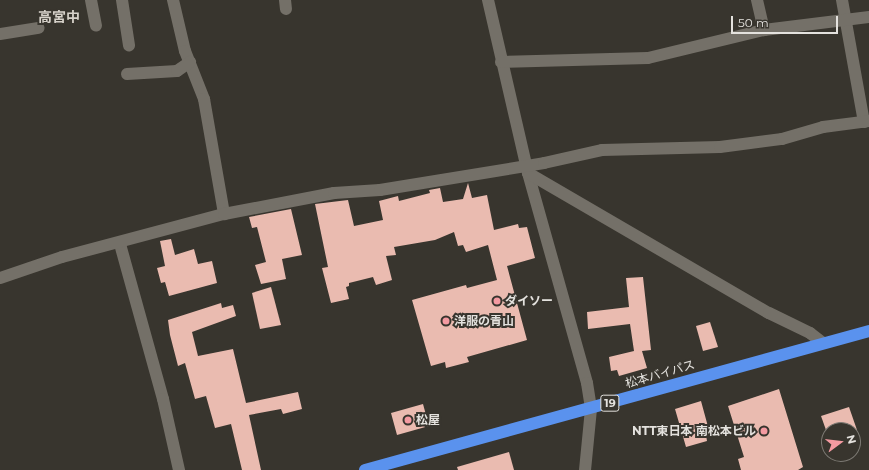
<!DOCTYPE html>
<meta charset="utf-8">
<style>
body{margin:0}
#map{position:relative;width:869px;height:470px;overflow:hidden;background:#38352e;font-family:Montserrat,"Noto Sans JP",sans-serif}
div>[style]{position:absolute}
.building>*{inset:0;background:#eabbb0}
.minor>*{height:12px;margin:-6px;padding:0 6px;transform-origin:6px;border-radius:6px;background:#747068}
.highway>*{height:12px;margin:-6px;padding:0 6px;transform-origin:6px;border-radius:6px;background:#5a92ee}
.dots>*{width:11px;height:11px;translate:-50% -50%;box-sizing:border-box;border:2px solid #38352e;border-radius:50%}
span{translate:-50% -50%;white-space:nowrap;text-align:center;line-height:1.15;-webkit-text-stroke:4px #38352e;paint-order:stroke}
.shield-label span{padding:1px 3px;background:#38352e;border:1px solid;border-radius:3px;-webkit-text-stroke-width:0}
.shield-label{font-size:11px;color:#e4e2de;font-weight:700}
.poi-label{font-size:12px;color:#e4e2de;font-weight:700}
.left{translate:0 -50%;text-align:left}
.right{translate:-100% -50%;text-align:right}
.street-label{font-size:12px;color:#e4e2de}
.quarter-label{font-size:14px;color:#d6d1c9;font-weight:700}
.north{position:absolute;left:821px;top:422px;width:40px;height:40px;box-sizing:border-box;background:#38352e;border:1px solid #7d7a74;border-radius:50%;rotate:75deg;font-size:11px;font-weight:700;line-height:16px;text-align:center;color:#e4e2de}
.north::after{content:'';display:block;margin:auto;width:14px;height:18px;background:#f49aa1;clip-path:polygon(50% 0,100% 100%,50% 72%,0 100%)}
.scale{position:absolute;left:731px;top:16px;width:107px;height:18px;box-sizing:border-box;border:2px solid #e4e2de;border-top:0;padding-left:5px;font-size:12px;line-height:14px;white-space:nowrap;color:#e4e2de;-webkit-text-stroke:3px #38352e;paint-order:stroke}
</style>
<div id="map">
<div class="building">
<i style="clip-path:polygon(468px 183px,472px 198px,487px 195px,494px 230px,518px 224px,519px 228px,527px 227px,535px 258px,507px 266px,527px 340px,467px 357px,469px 362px,446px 368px,445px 362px,431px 366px,412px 300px,466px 285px,467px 288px,497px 280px,488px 245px,466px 252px,463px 245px,458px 246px,454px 232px,435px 240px,394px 247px,396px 255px,386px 256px,392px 280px,376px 285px,373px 277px,349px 283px,349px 286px,346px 287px,349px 299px,331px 303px,322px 268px,328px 267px,315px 204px,348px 200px,354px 226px,383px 220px,379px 201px,398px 196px,399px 201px,430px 193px,429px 190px,440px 188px,443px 202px,463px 199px)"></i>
<i style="clip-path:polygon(291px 209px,302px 255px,282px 259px,286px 279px,261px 284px,255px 265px,266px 262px,257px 227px,252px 228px,249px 217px)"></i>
<i style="clip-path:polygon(171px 239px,175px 255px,194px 249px,198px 264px,212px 261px,217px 283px,169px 296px,165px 282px,161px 283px,157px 268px,165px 266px,160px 241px)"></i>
<i style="clip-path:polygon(643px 277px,651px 350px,642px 351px,647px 368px,619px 376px,617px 370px,611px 371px,609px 357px,634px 351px,630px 324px,588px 329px,587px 312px,629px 307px,626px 278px)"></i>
<i style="clip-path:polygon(271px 287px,281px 325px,260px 329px,252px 293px)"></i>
<i style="clip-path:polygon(221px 303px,222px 308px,233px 305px,236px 316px,192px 332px,198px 356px,233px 349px,246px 403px,298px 392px,302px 409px,283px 414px,281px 409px,249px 415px,261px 470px,242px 470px,231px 424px,215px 428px,206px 396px,195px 399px,185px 363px,178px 366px,170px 335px,168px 320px)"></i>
<i style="clip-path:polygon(710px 322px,718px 347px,703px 351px,696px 326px)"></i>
<i style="clip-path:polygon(779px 389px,803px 467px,798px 470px,741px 470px,738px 459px,744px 457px,728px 406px)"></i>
<i style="clip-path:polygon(701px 401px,710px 434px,706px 435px,707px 441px,686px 447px,675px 409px)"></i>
<i style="clip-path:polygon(423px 404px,429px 426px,397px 435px,391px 413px)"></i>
<i style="clip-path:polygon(849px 407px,857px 430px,826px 430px,821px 416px)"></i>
<i style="clip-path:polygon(509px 452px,514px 470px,458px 470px,457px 467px)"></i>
</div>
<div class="minor">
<i style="left:91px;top:0;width:26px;rotate:79deg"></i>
<i style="left:122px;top:0;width:46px;rotate:81.2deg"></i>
<i style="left:173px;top:0;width:52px;rotate:76.8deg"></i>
<i style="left:185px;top:51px;width:52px;rotate:68.4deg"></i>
<i style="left:204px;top:99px;width:117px;rotate:80.1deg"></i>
<i style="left:285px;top:0;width:9px;rotate:84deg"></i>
<i style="left:488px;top:0;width:178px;rotate:77deg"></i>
<i style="left:528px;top:173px;width:218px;rotate:74.3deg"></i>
<i style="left:587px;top:383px;width:26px;rotate:81deg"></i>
<i style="left:591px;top:409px;width:61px;rotate:95.6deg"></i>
<i style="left:757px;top:0;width:31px;rotate:77deg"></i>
<i style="left:842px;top:0;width:124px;rotate:79.8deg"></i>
<i style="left:0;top:34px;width:39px;rotate:-9deg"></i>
<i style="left:501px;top:62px;width:147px;rotate:-1.6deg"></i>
<i style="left:648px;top:58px;width:119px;rotate:-13.6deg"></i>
<i style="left:764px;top:30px;width:106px;rotate:-7.1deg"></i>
<i style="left:127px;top:74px;width:50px;rotate:-3.4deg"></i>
<i style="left:177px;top:71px;width:16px;rotate:-35deg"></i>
<i style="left:528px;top:173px;width:279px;rotate:30.2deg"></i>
<i style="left:769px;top:313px;width:46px;rotate:26deg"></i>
<i style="left:810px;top:333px;width:16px;rotate:38deg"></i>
<i style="left:120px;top:244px;width:161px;rotate:74.5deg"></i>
<i style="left:163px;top:399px;width:73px;rotate:77.3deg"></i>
<i style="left:0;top:278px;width:65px;rotate:-18.7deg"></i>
<i style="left:62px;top:257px;width:168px;rotate:-14.9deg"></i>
<i style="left:224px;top:214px;width:112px;rotate:-10.8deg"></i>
<i style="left:334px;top:193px;width:46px;rotate:-3.7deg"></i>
<i style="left:380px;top:190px;width:166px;rotate:-9.3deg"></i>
<i style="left:544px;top:163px;width:59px;rotate:-12.6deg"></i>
<i style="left:602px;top:150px;width:118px;rotate:-1.5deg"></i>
<i style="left:720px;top:147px;width:63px;rotate:-7.4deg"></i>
<i style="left:782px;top:139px;width:43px;rotate:-16.3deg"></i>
<i style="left:823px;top:127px;width:46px;rotate:-7.4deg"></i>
</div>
<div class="highway">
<i style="left:365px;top:470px;width:523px;rotate:-15.42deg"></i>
</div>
<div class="dots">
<i style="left:497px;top:301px;background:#f49aa1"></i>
<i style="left:446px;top:321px;background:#f49aa1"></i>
<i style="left:408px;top:420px;background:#f49aa1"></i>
<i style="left:764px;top:431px;background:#f49aa1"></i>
</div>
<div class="shield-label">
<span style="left:610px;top:403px">19</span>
</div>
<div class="poi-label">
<span class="left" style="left:505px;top:301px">ダイソー</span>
<span class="left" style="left:454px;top:321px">洋服の青山</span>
<span class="left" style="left:416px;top:420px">松屋</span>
<span class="right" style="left:756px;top:431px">NTT東日本 南松本ビル</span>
</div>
<div class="street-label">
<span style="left:660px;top:374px;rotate:-16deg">松本バイパス</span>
</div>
<div class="quarter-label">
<span style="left:59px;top:17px">高宮中</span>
</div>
<div class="north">N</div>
<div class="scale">50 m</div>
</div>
